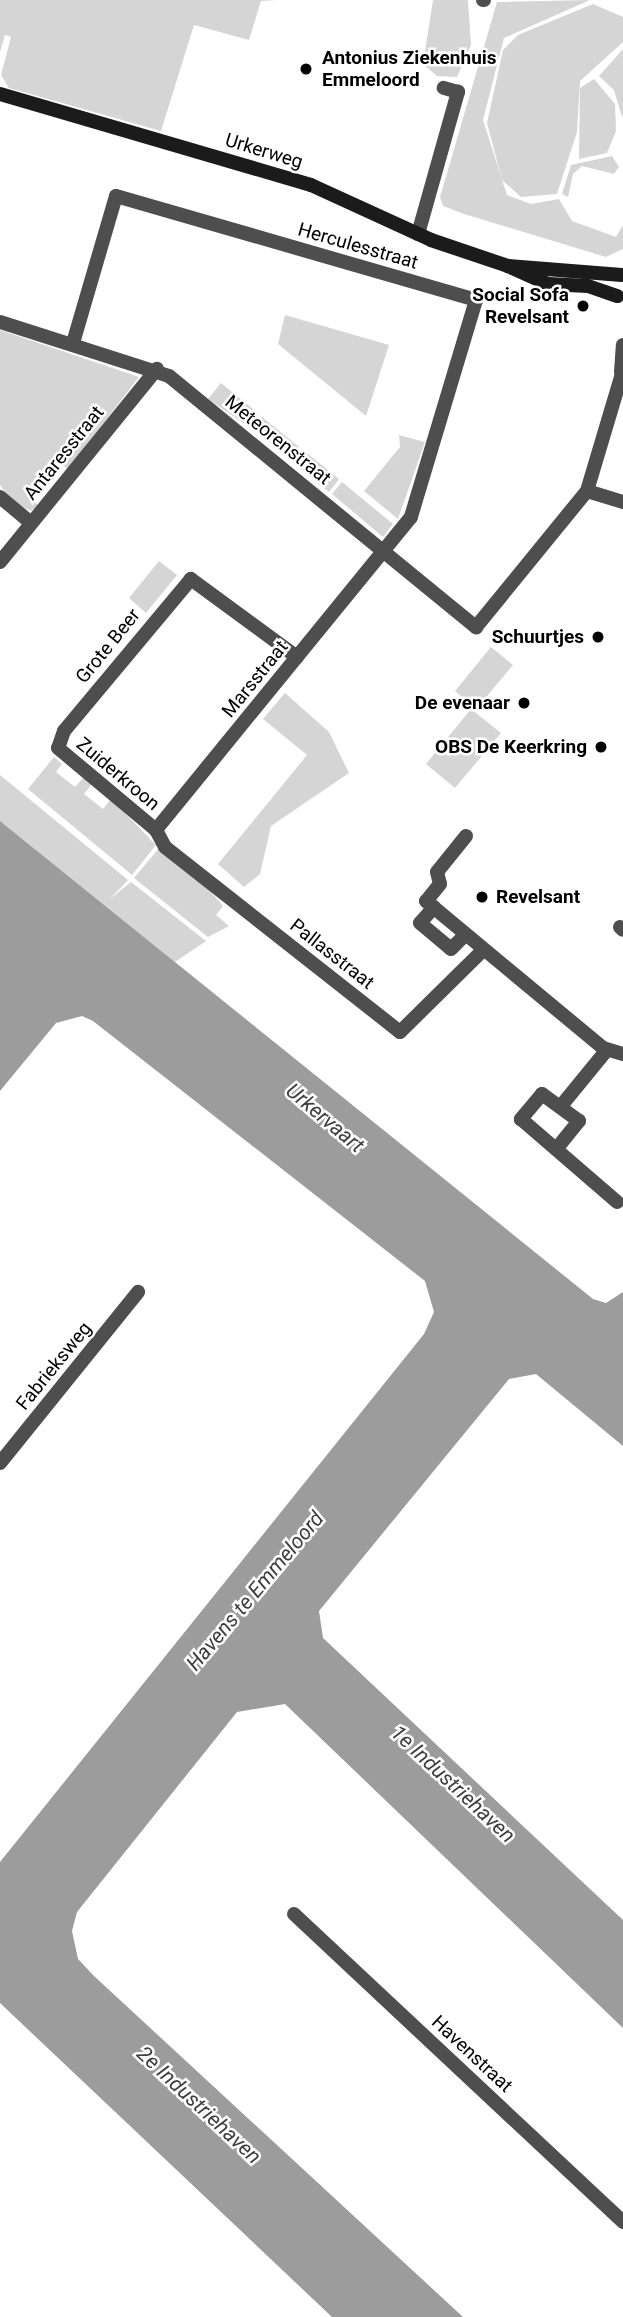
<!DOCTYPE html>
<style>
body{margin:0}
#map{position:relative;width:623px;height:2317px;overflow:hidden;background:#fff;font-family:Roboto,sans-serif}
div>[style]{position:absolute}
.green>*{inset:0;background:#d5d5d5}
.water>*{inset:0;background:#9c9c9c}
.street>*{height:14px;margin:-7px;padding:0 7px;transform-origin:7px;border-radius:7px;background:#4e4e4e}
.secondary>*{height:14px;margin:-7px;padding:0 7px;transform-origin:7px;border-radius:7px;background:#1b1b1b}
.dots>*{width:19px;height:19px;translate:-50% -50%;box-sizing:border-box;border:4px solid #fff;border-radius:50%}
span{translate:-50% -50%;white-space:nowrap;text-align:center;line-height:1.15;-webkit-text-stroke:5px #fff;paint-order:stroke}
.poi-label{font-size:19px;color:#000;font-weight:700}
.left{translate:0 -50%;text-align:left}
.right{translate:-100% -50%;text-align:right}
.street-label{font-size:19px;color:#000}
.water-label{font-size:21px;color:#3d3d3d;font-style:italic}
</style>
<div id="map">
<div class="green">
<i style="clip-path:polygon(0 0,277px 0,261px 1px,249px 40px,194px 25px,161px 131px,9px 88px,1px 75px,11px 37px,5px 35px,0 52px)"></i>
<i style="clip-path:polygon(433px 0,468px 0,471px 45px,457px 77px,437px 76px,423px 64px)"></i>
<i style="clip-path:polygon(590px 0,504px 38px,483px 120px,507px 195px,531px 204px,559px 199px,572px 221px,616px 237px,623px 225px,623px 249px,606px 257px,464px 214px,443px 206px,440px 197px,497px 2px)"></i>
<i style="clip-path:polygon(593px 4px,623px 17px,623px 42px,580px 81px,577px 132px,557px 194px,521px 197px,502px 180px,487px 123px,503px 50px,518px 35px)"></i>
<i style="clip-path:polygon(623px 49px,623px 114px,622px 117px,614px 90px,599px 76px)"></i>
<i style="clip-path:polygon(594px 79px,615px 104px,616px 131px,607px 153px,579px 159px,580px 88px)"></i>
<i style="clip-path:polygon(612px 156px,619px 167px,614px 174px,582px 166px,573px 174px,568px 197px,562px 194px,571px 165px)"></i>
<i style="clip-path:polygon(285px 315px,389px 345px,366px 416px,278px 344px)"></i>
<i style="clip-path:polygon(0 330px,139px 377px,68px 469px,61px 464px,31px 499px,39px 506px,31px 511px,12px 502px,0 485px)"></i>
<i style="clip-path:polygon(221px 383px,259px 414px,249px 427px,208px 399px)"></i>
<i style="clip-path:polygon(262px 417px,299px 447px,291px 457px,252px 429px)"></i>
<i style="clip-path:polygon(399px 435px,425px 442px,398px 519px,364px 491px,400px 447px)"></i>
<i style="clip-path:polygon(302px 449px,339px 479px,329px 492px,295px 464px)"></i>
<i style="clip-path:polygon(342px 482px,393px 524px,383px 537px,332px 494px)"></i>
<i style="clip-path:polygon(159px 561px,177px 575px,146px 613px,129px 598px)"></i>
<i style="clip-path:polygon(491px 647px,513px 665px,476px 709px,455px 691px)"></i>
<i style="clip-path:polygon(285px 693px,329px 732px,349px 773px,271px 826px,260px 874px,244px 887px,218px 864px,307px 755px,263px 719px)"></i>
<i style="clip-path:polygon(471px 709px,501px 733px,455px 788px,426px 764px)"></i>
<i style="clip-path:polygon(54px 757px,62px 764px,56px 772px,75px 787px,84px 777px,92px 784px,84px 794px,103px 809px,111px 799px,156px 845px,132px 875px,28px 789px)"></i>
<i style="clip-path:polygon(0 775px,128px 880px,110px 899px,131px 882px,206px 941px,175px 962px,0 821px)"></i>
<i style="clip-path:polygon(159px 848px,210px 891px,223px 906px,216px 915px,229px 926px,208px 937px,134px 878px)"></i>
</div>
<div class="water">
<i style="clip-path:polygon(0 821px,593px 1299px,606px 1303px,623px 1292px,623px 1446px,536px 1374px,509px 1379px,319px 1611px,323px 1638px,623px 1920px,623px 2028px,285px 1704px,237px 1712px,77px 1912px,72px 1931px,78px 1959px,94px 1976px,463px 2317px,332px 2317px,0 2003px,0 1862px,424px 1334px,434px 1312px,425px 1281px,93px 1021px,82px 1016px,56px 1023px,0 1091px)"></i>
</div>
<div class="street">
<i style="left:483px;top:0;width:1px"></i>
<i style="left:418px;top:234px;width:148px;rotate:-74.3deg"></i>
<i style="left:458px;top:92px;width:15px;rotate:-164deg"></i>
<i style="left:0;top:322px;width:177px;rotate:17.7deg"></i>
<i style="left:169px;top:376px;width:397px;rotate:39.3deg"></i>
<i style="left:476px;top:627px;width:176px;rotate:-50.8deg"></i>
<i style="left:587px;top:491px;width:126px;rotate:-73.4deg"></i>
<i style="left:73px;top:343px;width:153px;rotate:-73.7deg"></i>
<i style="left:116px;top:196px;width:375px;rotate:16.1deg"></i>
<i style="left:476px;top:300px;width:227px;rotate:106.7deg"></i>
<i style="left:411px;top:517px;width:404px;rotate:129.2deg"></i>
<i style="left:621px;top:372px;width:27px;rotate:-86deg"></i>
<i style="left:587px;top:491px;width:38px;rotate:17deg"></i>
<i style="left:0;top:497px;width:40px;rotate:40deg"></i>
<i style="left:0;top:562px;width:249px;rotate:-50.9deg"></i>
<i style="left:297px;top:657px;width:132px;rotate:-143.7deg"></i>
<i style="left:191px;top:579px;width:198px;rotate:129.9deg"></i>
<i style="left:64px;top:731px;width:18px;rotate:109deg"></i>
<i style="left:58px;top:748px;width:128px;rotate:39.9deg"></i>
<i style="left:156px;top:830px;width:19px;rotate:62deg"></i>
<i style="left:165px;top:847px;width:299px;rotate:38.2deg"></i>
<i style="left:400px;top:1032px;width:115px;rotate:-44.6deg"></i>
<i style="left:466px;top:836px;width:46px;rotate:128.9deg"></i>
<i style="left:437px;top:872px;width:12px;rotate:76deg"></i>
<i style="left:440px;top:884px;width:22px;rotate:129deg"></i>
<i style="left:426px;top:901px;width:230px;rotate:39.7deg"></i>
<i style="left:603px;top:1048px;width:21px;rotate:17deg"></i>
<i style="left:434px;top:907px;width:21px;rotate:131deg"></i>
<i style="left:420px;top:923px;width:40px;rotate:40deg"></i>
<i style="left:451px;top:949px;width:20px;rotate:-45deg"></i>
<i style="left:620px;top:927px;width:4px;rotate:45deg"></i>
<i style="left:561px;top:1106px;width:71px;rotate:-50.7deg"></i>
<i style="left:557px;top:1148px;width:35px;rotate:-51deg"></i>
<i style="left:579px;top:1121px;width:46px;rotate:-143.9deg"></i>
<i style="left:542px;top:1094px;width:33px;rotate:130deg"></i>
<i style="left:521px;top:1119px;width:127px;rotate:40.8deg"></i>
<i style="left:0;top:1463px;width:220px;rotate:-51.1deg"></i>
<i style="left:294px;top:1914px;width:451px;rotate:43.1deg"></i>
</div>
<div class="secondary">
<i style="left:0;top:94px;width:324px;rotate:16.3deg"></i>
<i style="left:311px;top:185px;width:132px;rotate:24.6deg"></i>
<i style="left:431px;top:240px;width:81px;rotate:18.7deg"></i>
<i style="left:508px;top:266px;width:114px;rotate:4.5deg"></i>
<i style="left:508px;top:266px;width:44px;rotate:24.2deg"></i>
<i style="left:548px;top:284px;width:40px;rotate:2.9deg"></i>
<i style="left:588px;top:286px;width:31px;rotate:19deg"></i>
</div>
<div class="dots">
<i style="left:306px;top:69px;background:#000"></i>
<i style="left:583px;top:306px;background:#000"></i>
<i style="left:598px;top:637px;background:#000"></i>
<i style="left:524px;top:703px;background:#000"></i>
<i style="left:601px;top:747px;background:#000"></i>
<i style="left:482px;top:897px;background:#000"></i>
</div>
<div class="poi-label">
<span class="left" style="left:322px;top:69px">Antonius Ziekenhuis<br>Emmeloord</span>
<span class="right" style="left:569px;top:306px">Social Sofa<br>Revelsant</span>
<span class="right" style="left:584px;top:637px">Schuurtjes</span>
<span class="right" style="left:510px;top:703px">De evenaar</span>
<span class="right" style="left:587px;top:747px">OBS De Keerkring</span>
<span class="left" style="left:496px;top:897px">Revelsant</span>
</div>
<div class="street-label">
<span style="left:264px;top:151px;rotate:17deg">Urkerweg</span>
<span style="left:358px;top:246px;rotate:16deg">Herculesstraat</span>
<span style="left:278px;top:440px;rotate:39deg">Meteorenstraat</span>
<span style="left:64px;top:453px;rotate:-51deg">Antaresstraat</span>
<span style="left:108px;top:646px;rotate:-51deg">Grote Beer</span>
<span style="left:255px;top:679px;rotate:-51deg">Marsstraat</span>
<span style="left:118px;top:774px;rotate:40deg">Zuiderkroon</span>
<span style="left:332px;top:954px;rotate:38deg">Pallasstraat</span>
<span style="left:54px;top:1366px;rotate:-51deg">Fabrieksweg</span>
<span style="left:472px;top:2054px;rotate:43deg">Havenstraat</span>
</div>
<div class="water-label">
<span style="left:325px;top:1118px;rotate:40deg">Urkervaart</span>
<span style="left:255px;top:1591px;rotate:-50deg">Havens te Emmeloord</span>
<span style="left:453px;top:1784px;rotate:43deg">1e Industriehaven</span>
<span style="left:199px;top:2105px;rotate:43deg">2e Industriehaven</span>
</div>
</div>
